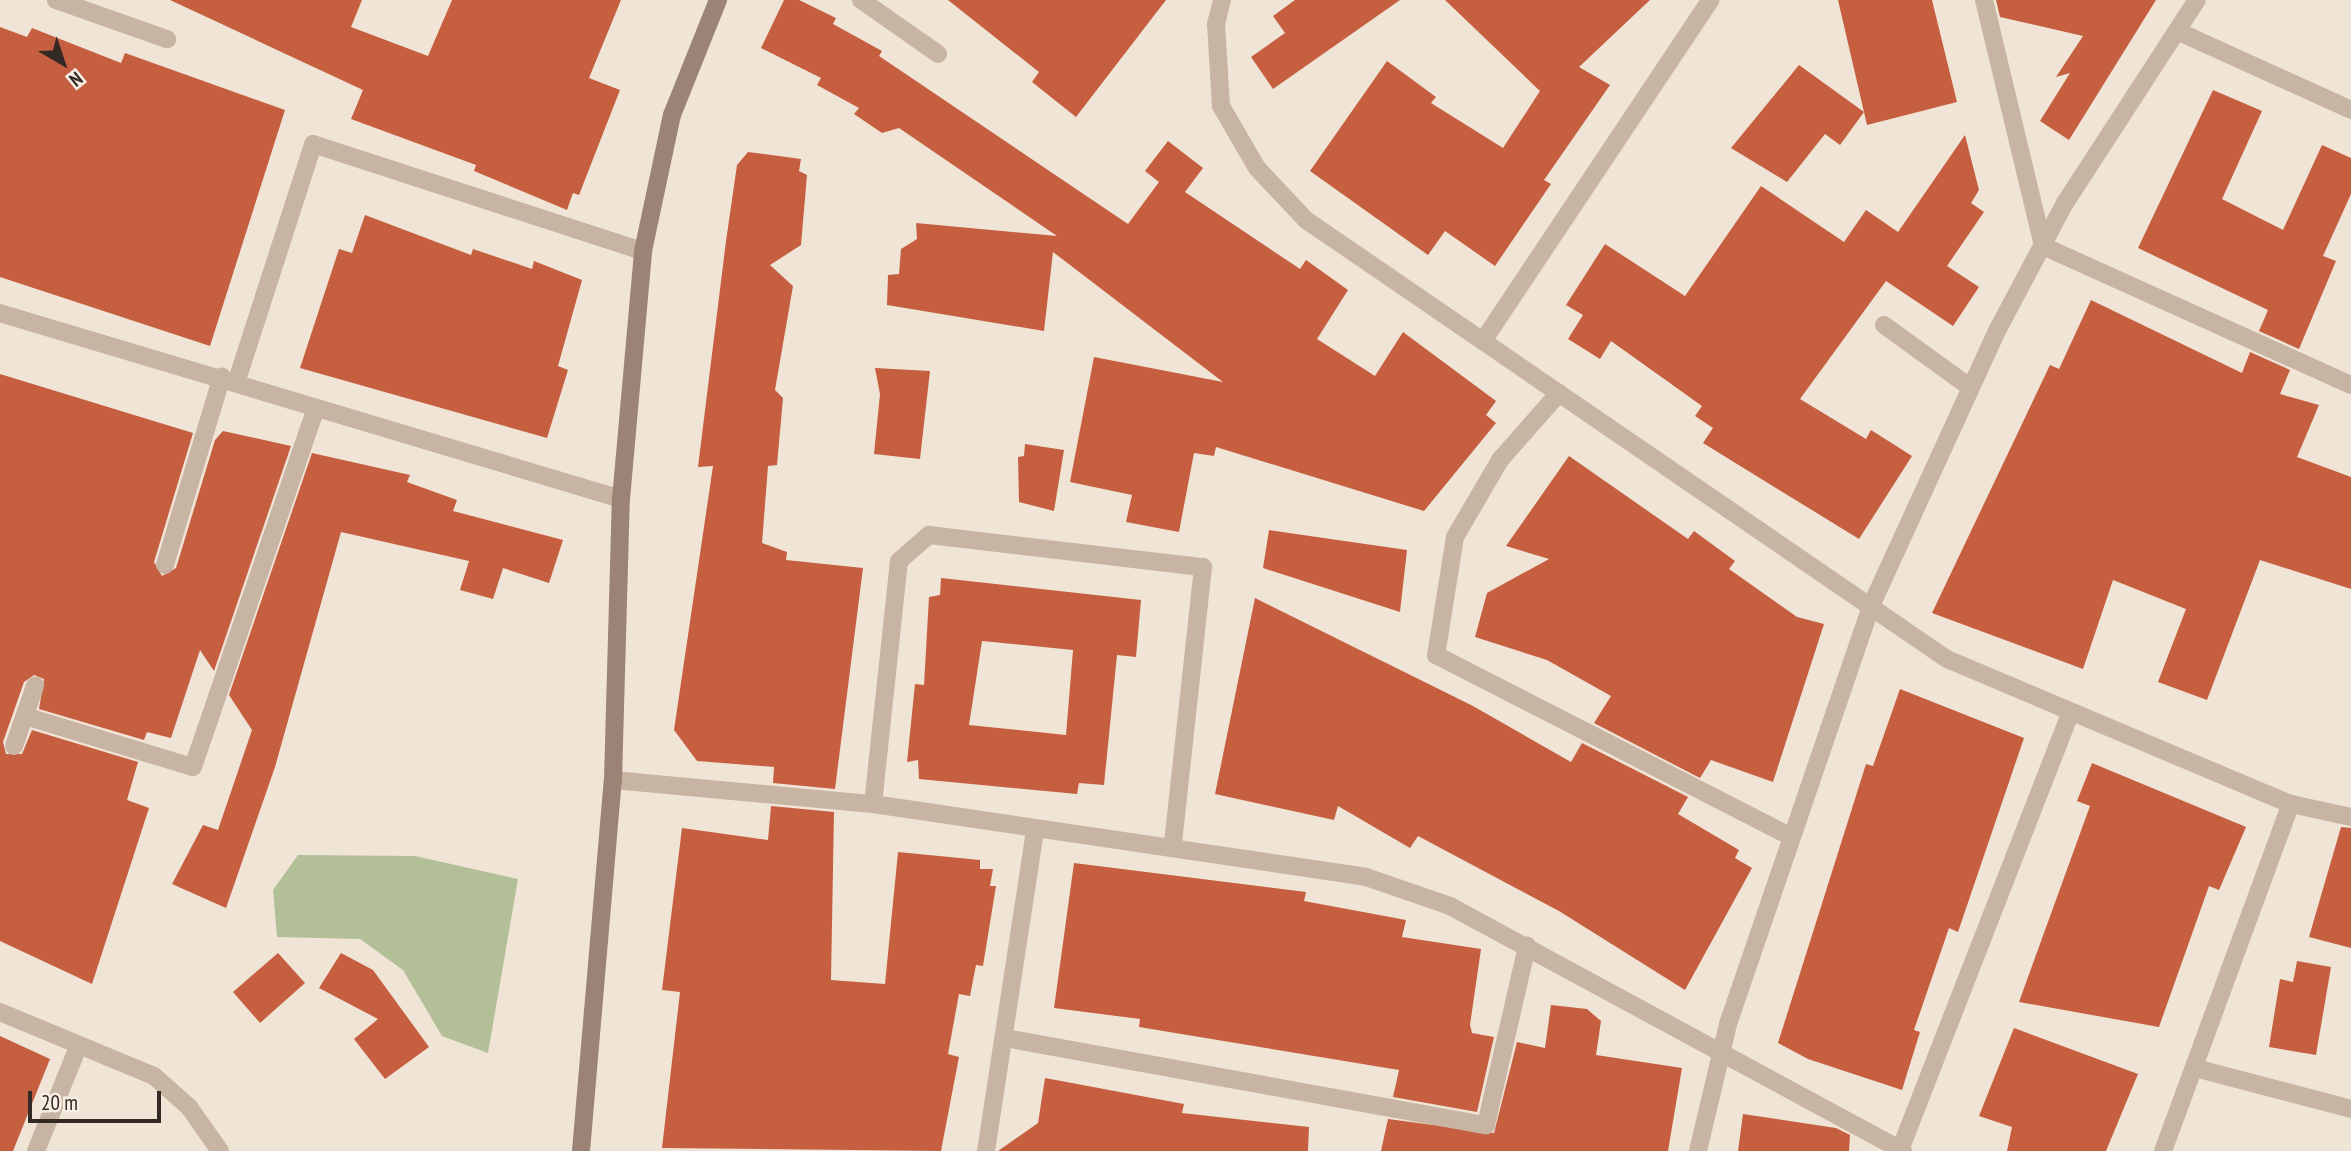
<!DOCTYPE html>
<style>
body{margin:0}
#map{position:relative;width:2351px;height:1151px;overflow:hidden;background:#f0e4d7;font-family:"PT Sans Narrow",sans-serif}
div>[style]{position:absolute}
.green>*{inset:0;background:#b2bf97}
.building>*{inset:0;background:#c55f40}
.lane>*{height:18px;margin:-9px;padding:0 9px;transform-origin:9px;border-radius:9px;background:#c8b4a3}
.street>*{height:18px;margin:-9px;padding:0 9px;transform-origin:9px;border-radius:9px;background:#c8b4a3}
.secondary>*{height:18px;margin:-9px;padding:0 9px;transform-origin:9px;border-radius:9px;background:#9b8375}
span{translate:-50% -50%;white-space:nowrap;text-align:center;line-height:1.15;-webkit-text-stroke:5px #f8eee3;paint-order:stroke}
.north{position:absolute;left:28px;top:28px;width:70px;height:70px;-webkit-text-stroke:5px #f8eee3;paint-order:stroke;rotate:141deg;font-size:19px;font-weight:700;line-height:28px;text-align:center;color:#332925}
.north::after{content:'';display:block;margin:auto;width:24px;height:32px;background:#332925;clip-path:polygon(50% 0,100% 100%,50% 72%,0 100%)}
.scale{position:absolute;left:28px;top:1091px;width:133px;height:32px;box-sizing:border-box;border:4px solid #332925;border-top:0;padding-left:9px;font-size:21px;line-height:24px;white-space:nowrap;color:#332925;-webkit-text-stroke:5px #f8eee3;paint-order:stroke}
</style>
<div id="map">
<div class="green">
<i style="clip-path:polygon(298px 855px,415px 856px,518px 879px,488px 1053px,442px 1036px,403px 970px,360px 939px,277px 937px,273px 890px)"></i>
</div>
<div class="building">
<i style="clip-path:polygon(170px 0,362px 0,351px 27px,428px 56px,452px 0,621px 0,589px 78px,620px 90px,579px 195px,573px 193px,567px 210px,474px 171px,476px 165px,351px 119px,363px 90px)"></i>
<i style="clip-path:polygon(784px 0,799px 0,836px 18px,833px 24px,882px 51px,879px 56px,1128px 224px,1159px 182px,1145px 171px,1168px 141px,1203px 168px,1185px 192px,1300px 269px,1306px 260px,1348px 290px,1317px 339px,1375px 376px,1403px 332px,1496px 401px,1486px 415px,1496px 423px,1424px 511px,1216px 447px,1214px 456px,1194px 453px,1179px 532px,1126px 522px,1132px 495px,1070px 482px,1094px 357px,1223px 382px,1053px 252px,1044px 331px,887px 305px,888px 275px,899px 274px,901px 249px,917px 239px,916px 223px,1057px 236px,899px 128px,882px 133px,854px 114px,859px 108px,817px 85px,821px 78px,761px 48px)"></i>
<i style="clip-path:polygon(948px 0,1166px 0,1076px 117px,1032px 82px,1039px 72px)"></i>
<i style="clip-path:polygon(1295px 0,1400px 0,1273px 89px,1251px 57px,1285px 33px,1273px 16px)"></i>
<i style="clip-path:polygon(1445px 0,1650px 0,1579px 67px,1610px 85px,1544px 180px,1551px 184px,1495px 266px,1445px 231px,1428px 255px,1310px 171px,1387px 61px,1436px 97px,1431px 103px,1503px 148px,1540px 91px)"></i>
<i style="clip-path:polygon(1838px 0,1932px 0,1957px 102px,1867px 125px)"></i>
<i style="clip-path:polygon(1996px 0,2156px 0,2069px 140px,2040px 121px,2070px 73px,2056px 77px,2083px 36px,2000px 17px)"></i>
<i style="clip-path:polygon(0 27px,27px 37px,32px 28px,121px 63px,125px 53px,285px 110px,210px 346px,0 277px)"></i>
<i style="clip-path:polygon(1799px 65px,1864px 112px,1840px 145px,1825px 134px,1787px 182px,1731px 148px)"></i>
<i style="clip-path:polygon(2213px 90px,2262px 111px,2222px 199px,2283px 230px,2322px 145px,2351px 158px,2351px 194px,2323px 256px,2336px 261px,2299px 349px,2259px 331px,2268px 310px,2138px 248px)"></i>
<i style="clip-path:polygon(1965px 135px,1979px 190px,1971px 203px,1984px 212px,1947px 266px,1979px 287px,1953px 326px,1886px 281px,1800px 399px,1866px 439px,1871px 430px,1912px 456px,1859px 539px,1703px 443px,1713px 428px,1695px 416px,1702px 406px,1611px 341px,1600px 359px,1568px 339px,1583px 315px,1566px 305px,1605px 244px,1685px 296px,1761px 186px,1844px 242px,1866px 210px,1898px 232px)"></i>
<i style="clip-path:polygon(748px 152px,801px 159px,799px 171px,807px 175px,801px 245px,770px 265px,793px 286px,775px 390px,783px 398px,777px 465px,768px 466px,762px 543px,787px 552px,786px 560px,863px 568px,835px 789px,773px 783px,774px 767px,697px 761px,674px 730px,713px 466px,698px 467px,726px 241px,737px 165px)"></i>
<i style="clip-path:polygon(365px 215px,471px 255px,473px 249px,532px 269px,534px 261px,582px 280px,558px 366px,568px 370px,547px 438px,300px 368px,339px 249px,352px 253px)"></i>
<i style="clip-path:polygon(2091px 300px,2242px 373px,2250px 352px,2290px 370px,2280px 394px,2319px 405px,2297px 457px,2351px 477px,2351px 589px,2260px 560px,2207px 700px,2158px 682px,2186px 609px,2113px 580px,2083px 669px,1932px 613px,2050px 365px,2059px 369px)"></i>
<i style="clip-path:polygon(875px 368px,930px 371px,920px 459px,874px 454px,880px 394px)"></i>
<i style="clip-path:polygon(0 374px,193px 433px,154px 562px,162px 576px,176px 568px,215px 440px,223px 431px,291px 446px,214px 671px,200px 650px,171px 738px,147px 732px,144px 740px,39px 709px,44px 679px,34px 675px,24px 682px,3px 742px,6px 754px,22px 754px,32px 730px,138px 762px,127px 800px,149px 808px,92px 984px,0 941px)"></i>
<i style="clip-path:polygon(1025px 444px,1064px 450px,1054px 511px,1019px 502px,1018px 457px,1024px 456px)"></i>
<i style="clip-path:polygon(312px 453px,410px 475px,407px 482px,457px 500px,453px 511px,563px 540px,549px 583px,503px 568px,493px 599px,460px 590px,469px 561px,341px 532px,275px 767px,226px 908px,172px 884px,203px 825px,218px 830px,252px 730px,229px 695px)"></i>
<i style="clip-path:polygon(1569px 456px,1688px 539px,1694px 531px,1735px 561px,1729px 569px,1797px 617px,1824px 624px,1773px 782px,1711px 760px,1700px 778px,1594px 723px,1611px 696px,1547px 660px,1475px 637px,1487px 593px,1549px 559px,1506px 546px)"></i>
<i style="clip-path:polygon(1269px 530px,1407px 550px,1400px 612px,1263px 568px)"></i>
<i style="clip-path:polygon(evenodd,941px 578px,1141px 600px,1136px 657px,1117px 655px,1104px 785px,1079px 783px,1077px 794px,919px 779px,918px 760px,907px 762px,915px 684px,924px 685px,929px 597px,940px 595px,941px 578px,982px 641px,1073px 650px,1066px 735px,969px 725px,982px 641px)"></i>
<i style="clip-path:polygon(1255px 598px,1473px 706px,1571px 762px,1582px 743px,1688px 797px,1678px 814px,1739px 850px,1735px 858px,1752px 868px,1685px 990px,1559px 911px,1418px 836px,1410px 848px,1338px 806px,1334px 820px,1215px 794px)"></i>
<i style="clip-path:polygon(1900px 689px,2024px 738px,1958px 932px,1949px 928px,1914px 1030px,1920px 1032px,1902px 1090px,1808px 1059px,1778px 1043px,1866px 764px,1873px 766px)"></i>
<i style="clip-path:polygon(2092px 763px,2246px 827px,2219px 890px,2209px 886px,2159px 1027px,2019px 1002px,2090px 806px,2077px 801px)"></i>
<i style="clip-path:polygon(771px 806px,834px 812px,831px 980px,885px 984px,898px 852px,980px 860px,980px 869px,993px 869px,990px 886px,996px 886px,983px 966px,976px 965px,970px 996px,959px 994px,948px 1054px,959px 1057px,941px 1151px,662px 1148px,680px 992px,662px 990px,682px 828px,768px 840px)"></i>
<i style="clip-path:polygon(2341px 827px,2351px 828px,2351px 948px,2309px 937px)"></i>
<i style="clip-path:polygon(1074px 863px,1306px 892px,1304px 901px,1406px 920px,1402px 937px,1481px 949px,1470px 1025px,1472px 1033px,1494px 1037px,1477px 1112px,1393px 1097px,1399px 1070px,1139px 1027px,1140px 1019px,1054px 1008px)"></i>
<i style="clip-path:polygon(278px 953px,305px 983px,260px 1023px,233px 992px)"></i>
<i style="clip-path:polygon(341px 953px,373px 970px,429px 1047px,385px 1079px,354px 1039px,378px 1019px,319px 988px)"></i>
<i style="clip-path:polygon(2297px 961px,2331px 967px,2316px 1055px,2269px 1047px,2280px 979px,2293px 982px)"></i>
<i style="clip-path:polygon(1551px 1005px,1587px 1009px,1601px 1021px,1596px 1055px,1682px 1068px,1668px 1151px,1381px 1151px,1388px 1119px,1494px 1133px,1517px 1042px,1545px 1048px)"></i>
<i style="clip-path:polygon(2014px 1028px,2138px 1074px,2106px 1151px,2007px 1151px,2012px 1127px,1979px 1116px)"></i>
<i style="clip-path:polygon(0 1036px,50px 1059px,13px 1151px,0 1151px)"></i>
<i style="clip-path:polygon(1045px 1078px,1184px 1104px,1182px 1113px,1309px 1127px,1308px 1151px,998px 1151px,1038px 1123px)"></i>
<i style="clip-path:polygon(1743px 1114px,1836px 1128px,1850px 1135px,1849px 1151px,1738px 1151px)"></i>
</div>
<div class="lane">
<i style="left:1884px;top:325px;width:107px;rotate:35.9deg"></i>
</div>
<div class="street">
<i style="left:56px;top:0;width:118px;rotate:19.4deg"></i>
<i style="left:861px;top:0;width:94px;rotate:35deg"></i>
<i style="left:1222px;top:0;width:25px;rotate:104deg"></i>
<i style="left:1216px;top:24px;width:82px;rotate:86.5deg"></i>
<i style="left:1221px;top:106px;width:72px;rotate:59.9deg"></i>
<i style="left:1257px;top:168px;width:71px;rotate:46.7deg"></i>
<i style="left:1306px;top:220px;width:777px;rotate:34.41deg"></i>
<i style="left:1947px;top:659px;width:373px;rotate:22.9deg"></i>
<i style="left:2291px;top:804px;width:61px;rotate:12.2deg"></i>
<i style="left:1984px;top:0;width:253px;rotate:76.5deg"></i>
<i style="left:2043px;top:246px;width:338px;rotate:24.3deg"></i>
<i style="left:2177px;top:31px;width:191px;rotate:24.4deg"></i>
<i style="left:0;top:313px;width:648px;rotate:16.67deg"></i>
<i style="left:1483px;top:341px;width:410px;rotate:-56.3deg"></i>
<i style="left:237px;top:380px;width:248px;rotate:-72.1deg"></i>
<i style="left:313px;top:144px;width:347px;rotate:18deg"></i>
<i style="left:1559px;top:393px;width:89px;rotate:131.4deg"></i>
<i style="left:1500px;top:460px;width:89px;rotate:120.3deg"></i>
<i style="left:1455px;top:537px;width:120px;rotate:99.1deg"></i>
<i style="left:1436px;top:655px;width:397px;rotate:27.1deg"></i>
<i style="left:165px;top:565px;width:197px;rotate:-73.2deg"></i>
<i style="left:28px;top:717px;width:172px;rotate:16.9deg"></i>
<i style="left:193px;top:767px;width:377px;rotate:-71.1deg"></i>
<i style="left:14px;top:746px;width:64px;rotate:-70.7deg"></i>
<i style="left:613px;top:780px;width:261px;rotate:5.3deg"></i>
<i style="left:873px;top:804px;width:498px;rotate:8.4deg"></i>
<i style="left:1366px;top:877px;width:89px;rotate:19deg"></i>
<i style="left:1450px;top:906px;width:515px;rotate:28.41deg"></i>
<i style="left:873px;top:804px;width:244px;rotate:-83.9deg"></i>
<i style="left:899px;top:561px;width:40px;rotate:-41deg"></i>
<i style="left:929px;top:535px;width:276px;rotate:6.7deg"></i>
<i style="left:1203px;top:567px;width:280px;rotate:96.2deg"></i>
<i style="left:0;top:1012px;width:167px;rotate:22.6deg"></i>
<i style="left:154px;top:1076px;width:47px;rotate:41.5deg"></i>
<i style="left:189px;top:1107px;width:54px;rotate:54.8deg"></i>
<i style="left:1005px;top:1038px;width:489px;rotate:10.3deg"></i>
<i style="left:1486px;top:1125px;width:184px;rotate:-77.1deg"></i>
<i style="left:2195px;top:1068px;width:161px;rotate:14.7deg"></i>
<i style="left:1900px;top:1150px;width:468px;rotate:-68.7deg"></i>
<i style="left:36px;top:1151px;width:112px;rotate:-68deg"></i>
<i style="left:986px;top:1151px;width:323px;rotate:-81.3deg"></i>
<i style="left:1698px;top:1151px;width:130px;rotate:-76.7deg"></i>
<i style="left:1728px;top:1024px;width:442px;rotate:-71.1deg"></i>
<i style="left:1871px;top:606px;width:307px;rotate:-65.4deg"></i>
<i style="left:1999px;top:327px;width:140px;rotate:-62deg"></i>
<i style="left:2065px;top:203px;width:242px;rotate:-57deg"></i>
<i style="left:2163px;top:1151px;width:370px;rotate:-69.8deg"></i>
</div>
<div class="secondary">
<i style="left:581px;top:1151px;width:372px;rotate:-85.1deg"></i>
<i style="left:613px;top:780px;width:281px;rotate:-88.4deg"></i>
<i style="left:621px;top:499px;width:249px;rotate:-84.9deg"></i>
<i style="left:643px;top:251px;width:139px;rotate:-78deg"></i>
<i style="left:672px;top:115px;width:124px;rotate:-68.2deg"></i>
</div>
<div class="north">N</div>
<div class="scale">20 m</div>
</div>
